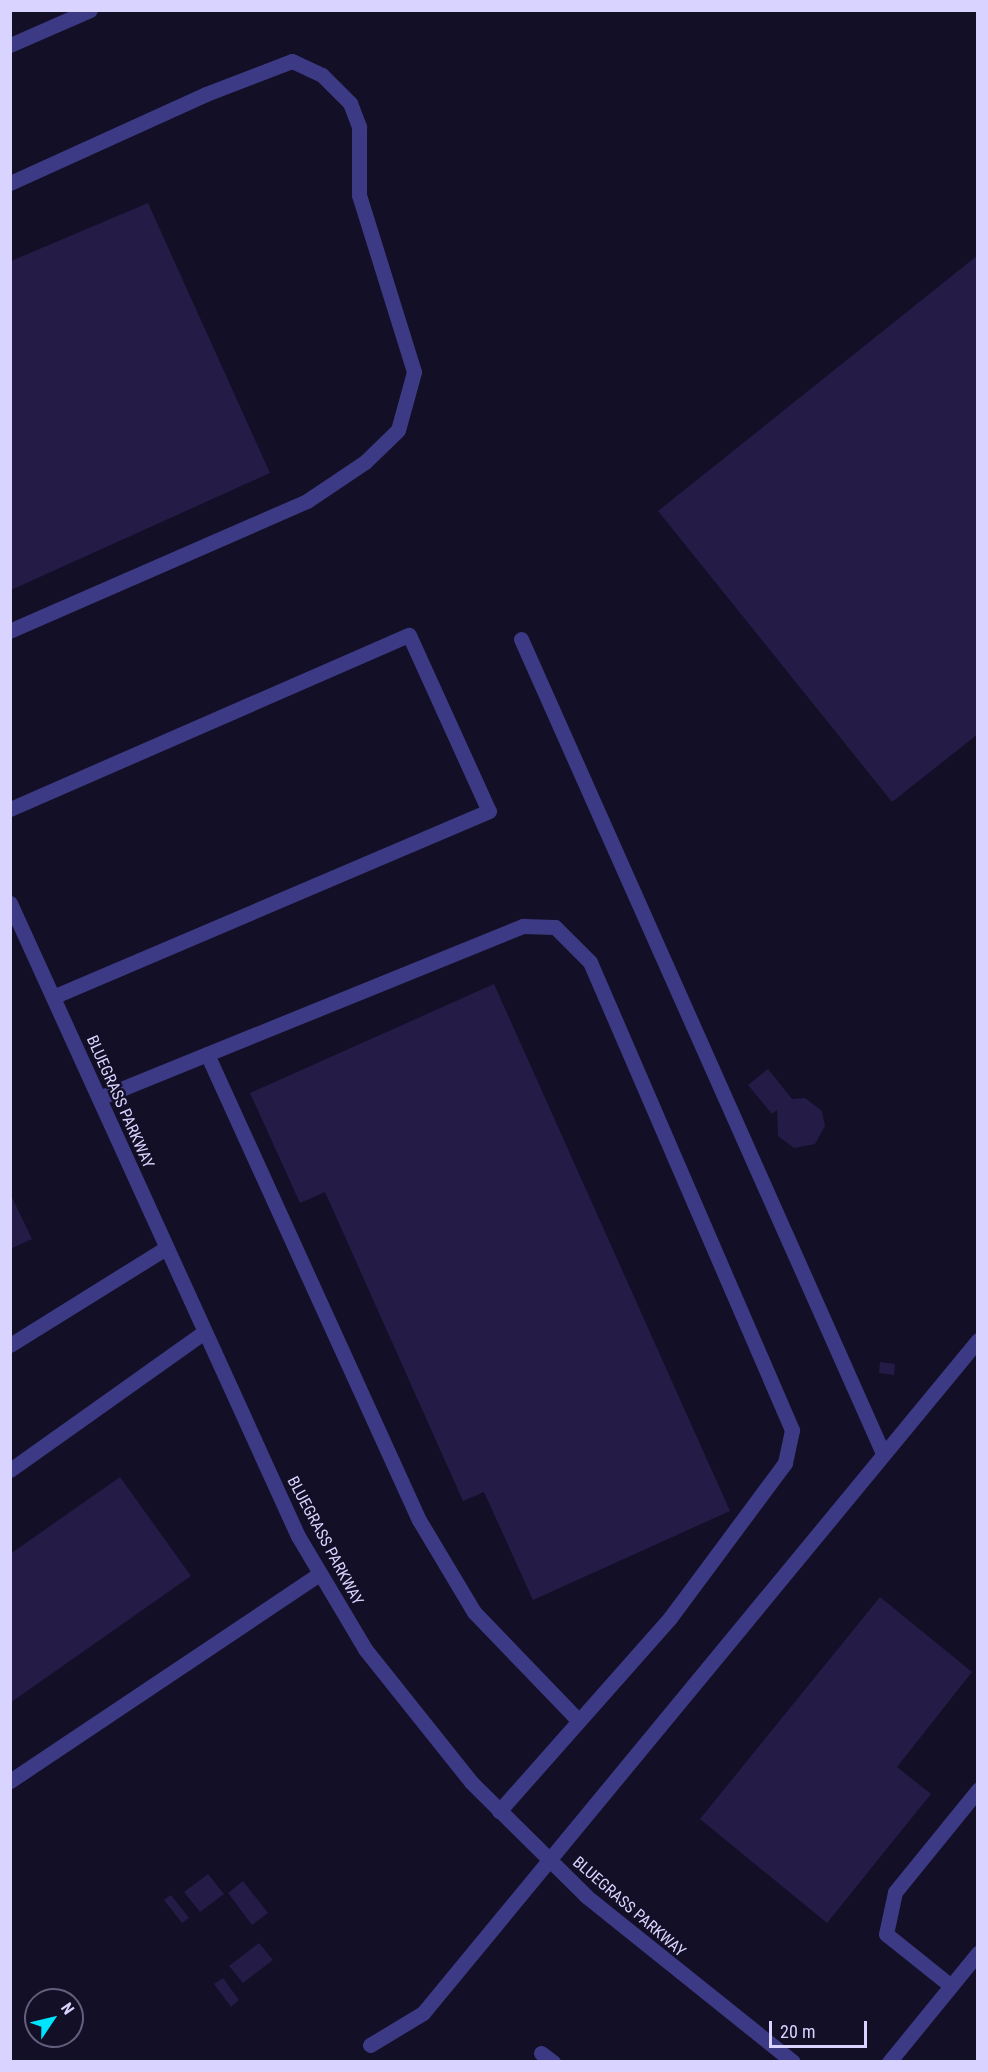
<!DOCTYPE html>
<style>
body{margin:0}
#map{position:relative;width:988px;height:2072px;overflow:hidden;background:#130f26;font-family:"Roboto Condensed",sans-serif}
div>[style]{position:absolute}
.building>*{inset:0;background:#241b47}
.minor>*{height:15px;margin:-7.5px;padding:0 7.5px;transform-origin:7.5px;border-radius:7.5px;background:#3d3a85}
span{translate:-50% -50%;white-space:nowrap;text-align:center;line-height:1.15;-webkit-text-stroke:5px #130f26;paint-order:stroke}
.street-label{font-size:16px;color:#d9d4ff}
.frame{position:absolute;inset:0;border:12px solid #d9d4ff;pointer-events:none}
.north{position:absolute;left:24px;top:1988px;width:60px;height:60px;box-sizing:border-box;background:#130f26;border:2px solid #625e7d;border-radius:50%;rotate:55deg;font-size:16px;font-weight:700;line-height:24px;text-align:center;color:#d9d4ff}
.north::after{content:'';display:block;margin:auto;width:21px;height:27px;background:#00e5ff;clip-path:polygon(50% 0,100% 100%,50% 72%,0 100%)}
.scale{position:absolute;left:769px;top:2021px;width:98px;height:27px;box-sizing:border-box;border:3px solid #d9d4ff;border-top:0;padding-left:8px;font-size:18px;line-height:21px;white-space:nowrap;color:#d9d4ff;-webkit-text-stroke:4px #130f26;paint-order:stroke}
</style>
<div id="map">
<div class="building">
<i style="clip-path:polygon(148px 203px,270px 473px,11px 590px,11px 261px)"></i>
<i style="clip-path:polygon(978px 255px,978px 734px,892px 802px,658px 511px)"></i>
<i style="clip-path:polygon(494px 984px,730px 1511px,533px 1600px,484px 1492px,463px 1501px,325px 1192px,300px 1203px,250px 1093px)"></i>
<i style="clip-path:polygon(768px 1069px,792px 1099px,805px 1098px,822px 1111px,825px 1126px,815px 1144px,794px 1148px,778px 1136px,777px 1110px,772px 1114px,748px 1085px)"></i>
<i style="clip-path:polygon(10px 1193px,32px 1239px,10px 1249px)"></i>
<i style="clip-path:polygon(880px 1362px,895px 1364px,894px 1375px,879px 1373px)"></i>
<i style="clip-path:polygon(120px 1477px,191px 1576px,10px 1703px,10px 1554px)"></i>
<i style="clip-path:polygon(880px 1597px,972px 1672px,897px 1767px,931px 1794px,827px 1923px,700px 1819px)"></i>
<i style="clip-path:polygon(208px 1874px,224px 1894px,200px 1912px,184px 1892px)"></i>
<i style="clip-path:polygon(243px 1881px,268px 1913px,252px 1925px,228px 1893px)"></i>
<i style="clip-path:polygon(171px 1895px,189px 1918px,182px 1923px,164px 1900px)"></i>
<i style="clip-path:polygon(259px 1943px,273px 1960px,243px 1983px,229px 1966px)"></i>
<i style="clip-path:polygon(223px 1978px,239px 2000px,231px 2007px,214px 1984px)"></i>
</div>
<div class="minor">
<i style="left:10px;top:45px;width:87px;rotate:-23.6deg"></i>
<i style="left:10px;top:183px;width:215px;rotate:-24.4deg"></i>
<i style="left:206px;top:94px;width:92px;rotate:-21deg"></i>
<i style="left:292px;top:61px;width:33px;rotate:25deg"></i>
<i style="left:322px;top:75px;width:40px;rotate:45deg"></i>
<i style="left:350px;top:103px;width:26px;rotate:69deg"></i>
<i style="left:359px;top:127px;width:68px;rotate:90deg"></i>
<i style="left:359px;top:195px;width:185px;rotate:72.7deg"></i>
<i style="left:414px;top:372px;width:60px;rotate:105.4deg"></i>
<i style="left:398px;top:430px;width:46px;rotate:135.9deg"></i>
<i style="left:365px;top:462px;width:70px;rotate:146.1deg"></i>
<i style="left:307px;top:501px;width:324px;rotate:156.4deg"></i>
<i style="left:521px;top:639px;width:889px;rotate:66.03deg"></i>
<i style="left:10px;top:809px;width:435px;rotate:-23.6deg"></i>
<i style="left:409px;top:635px;width:193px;rotate:65.6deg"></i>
<i style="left:489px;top:811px;width:474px;rotate:156.9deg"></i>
<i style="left:10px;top:903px;width:695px;rotate:65.54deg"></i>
<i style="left:298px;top:1536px;width:131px;rotate:59.3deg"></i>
<i style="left:365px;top:1649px;width:170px;rotate:51.4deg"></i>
<i style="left:471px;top:1782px;width:162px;rotate:44.7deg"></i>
<i style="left:586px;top:1896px;width:265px;rotate:38.7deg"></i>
<i style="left:207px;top:1054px;width:512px;rotate:65.54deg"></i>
<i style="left:419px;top:1520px;width:107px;rotate:59.1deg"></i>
<i style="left:474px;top:1612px;width:151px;rotate:46.1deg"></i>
<i style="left:99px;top:1098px;width:458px;rotate:-22.1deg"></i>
<i style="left:523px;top:926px;width:32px;rotate:2deg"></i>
<i style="left:555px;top:927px;width:49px;rotate:45deg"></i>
<i style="left:590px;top:962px;width:510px;rotate:66.65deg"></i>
<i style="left:792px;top:1430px;width:34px;rotate:102deg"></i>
<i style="left:785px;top:1463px;width:193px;rotate:126.6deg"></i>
<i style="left:670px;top:1618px;width:258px;rotate:131.5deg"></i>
<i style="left:10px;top:1345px;width:184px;rotate:-31.9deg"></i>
<i style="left:10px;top:1470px;width:238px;rotate:-35.4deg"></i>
<i style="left:10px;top:1781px;width:372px;rotate:-33.8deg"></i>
<i style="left:951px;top:1986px;width:83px;rotate:-141.3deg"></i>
<i style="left:886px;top:1934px;width:43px;rotate:-77.9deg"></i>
<i style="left:895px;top:1892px;width:132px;rotate:-50.9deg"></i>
<i style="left:370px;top:2045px;width:62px;rotate:-31.1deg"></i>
<i style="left:423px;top:2013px;width:872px;rotate:-50.49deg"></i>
<i style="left:541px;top:2053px;width:15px;rotate:37deg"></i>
<i style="left:889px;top:2062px;width:141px;rotate:-50.8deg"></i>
</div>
<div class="street-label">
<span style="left:120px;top:1102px;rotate:66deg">BLUEGRASS PARKWAY</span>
<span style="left:325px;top:1541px;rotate:62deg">BLUEGRASS PARKWAY</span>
<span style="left:629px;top:1907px;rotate:41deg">BLUEGRASS PARKWAY</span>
</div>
<div class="frame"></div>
<div class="north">N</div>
<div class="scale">20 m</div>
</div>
